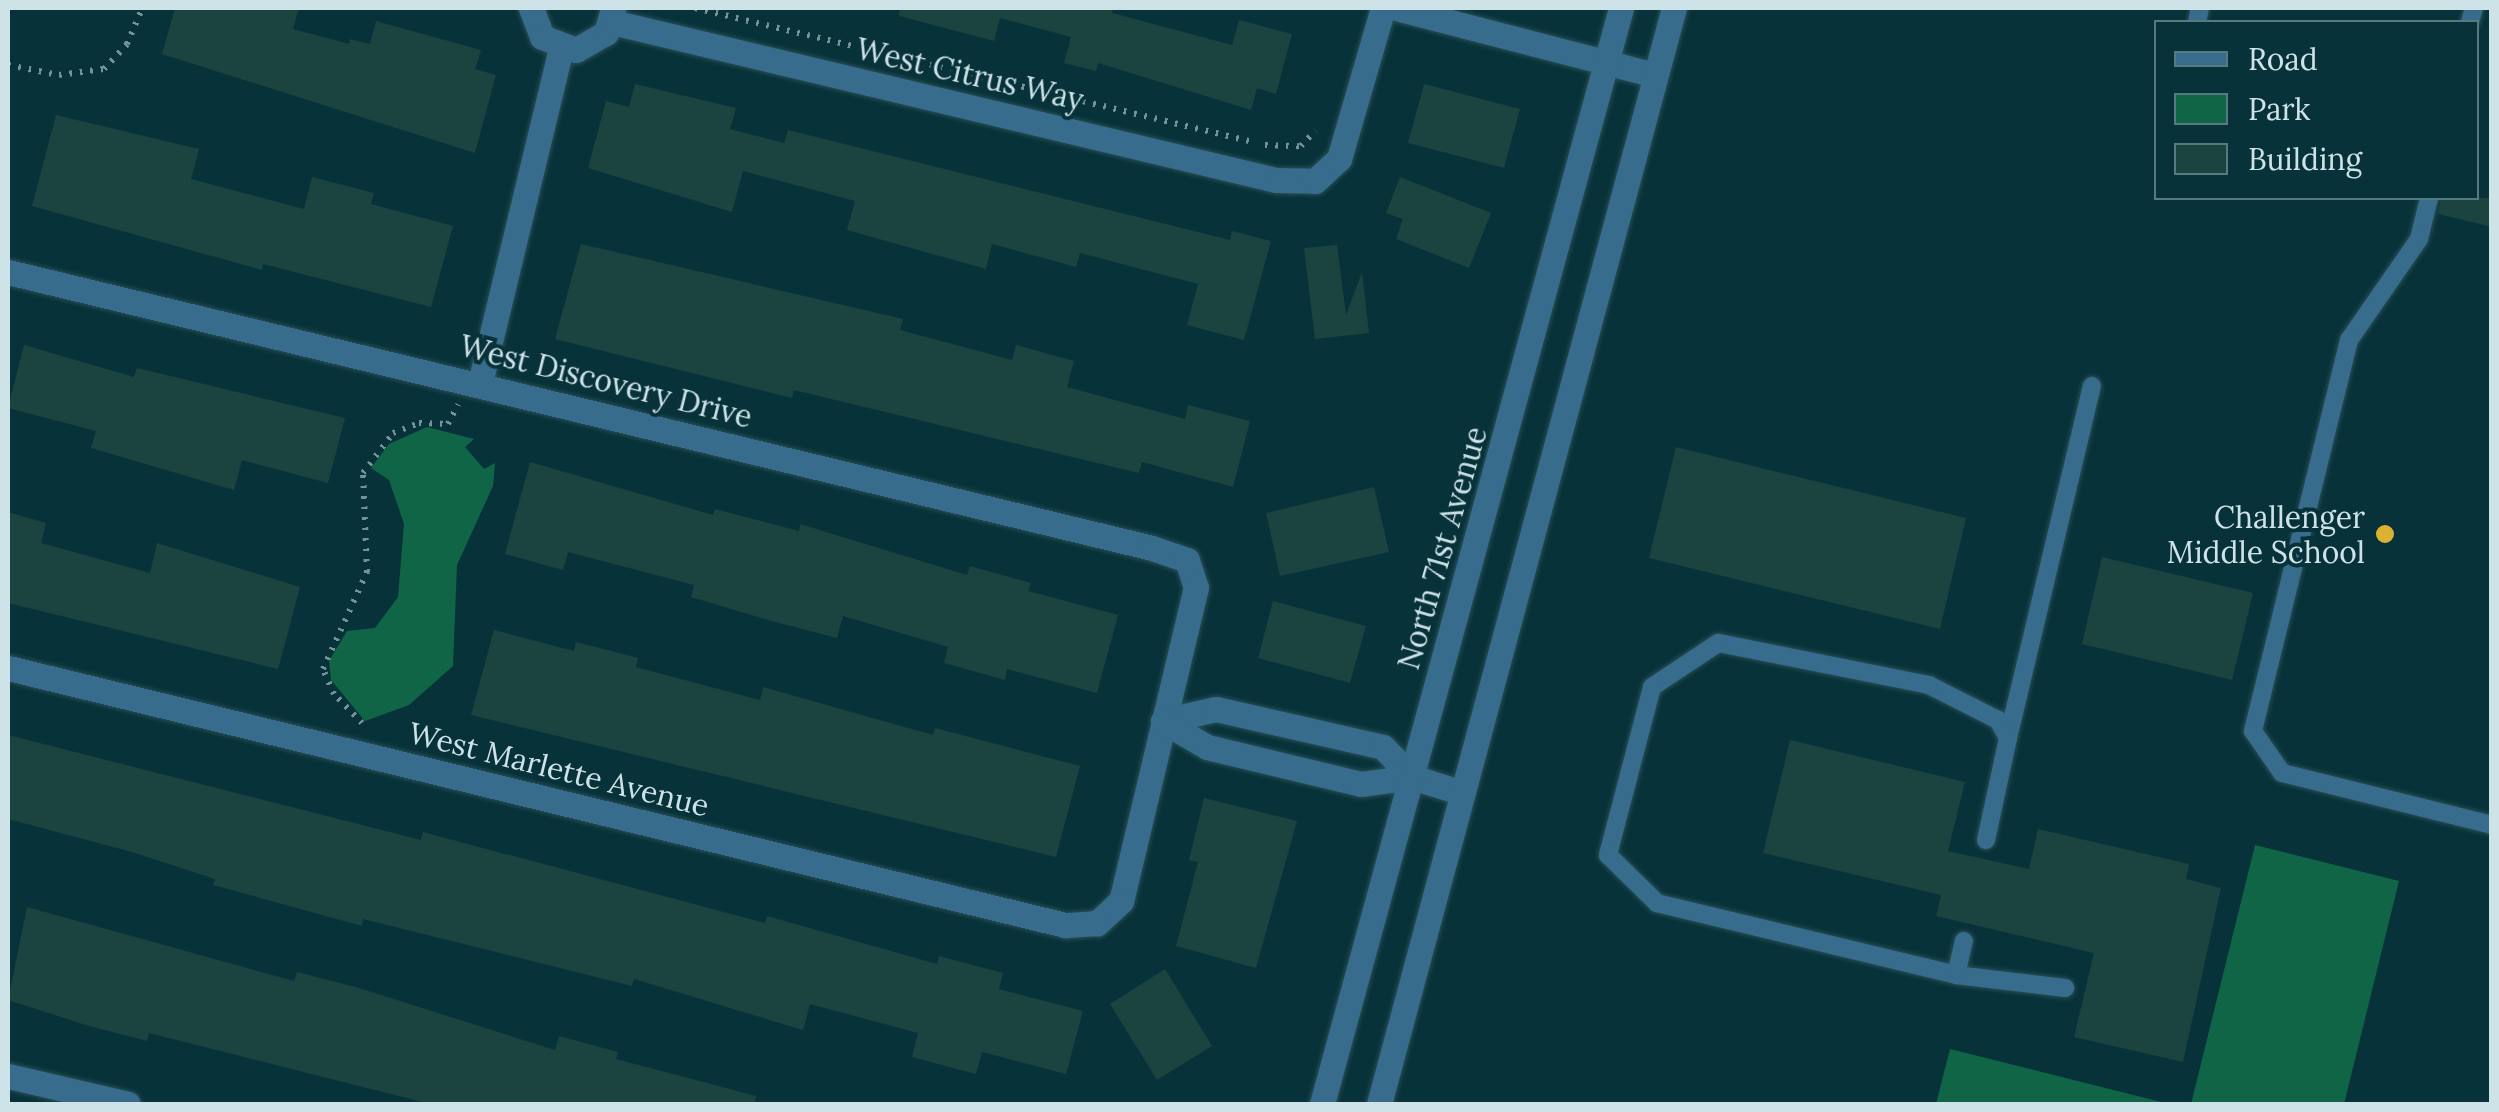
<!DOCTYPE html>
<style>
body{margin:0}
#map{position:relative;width:2499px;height:1112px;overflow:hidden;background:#08323a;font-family:Lora,serif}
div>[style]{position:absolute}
.green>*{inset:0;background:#106547}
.building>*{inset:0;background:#1b4340}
.path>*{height:6px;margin-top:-3px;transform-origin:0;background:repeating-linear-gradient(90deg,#749399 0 2.5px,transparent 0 10.5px)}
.roads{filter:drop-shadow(0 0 2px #284e56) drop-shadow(0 0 2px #284e56)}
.service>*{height:18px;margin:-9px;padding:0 9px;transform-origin:9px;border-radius:9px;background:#376c8c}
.minor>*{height:25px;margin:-12.5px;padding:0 12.5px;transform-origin:12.5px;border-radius:12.5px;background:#376c8c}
.tertiary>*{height:25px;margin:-12.5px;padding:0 12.5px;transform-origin:12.5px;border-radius:12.5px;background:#376c8c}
.dots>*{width:28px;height:28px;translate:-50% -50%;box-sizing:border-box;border:5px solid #08323a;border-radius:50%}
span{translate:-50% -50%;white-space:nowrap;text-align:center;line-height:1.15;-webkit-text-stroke:8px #08323a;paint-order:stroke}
.street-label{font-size:30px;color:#cee3e8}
.poi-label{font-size:30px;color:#cee3e8}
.right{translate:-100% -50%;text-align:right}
.frame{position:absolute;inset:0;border:10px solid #cee3e8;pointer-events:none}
.legend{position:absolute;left:2154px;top:20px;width:325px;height:180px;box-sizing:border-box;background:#08323a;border:2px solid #577980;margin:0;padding:12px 18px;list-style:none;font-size:30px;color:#cee3e8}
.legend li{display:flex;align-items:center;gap:20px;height:50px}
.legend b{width:50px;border:2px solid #577980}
</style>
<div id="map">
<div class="green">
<i style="clip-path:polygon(427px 427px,474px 439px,465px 447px,484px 469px,495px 463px,493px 486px,457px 565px,453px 666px,409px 705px,365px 721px,331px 680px,329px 661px,347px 631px,375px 628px,398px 597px,404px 524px,389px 480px,371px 468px,389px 444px)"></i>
<i style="clip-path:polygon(2255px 845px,2399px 881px,2344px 1104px,2191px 1104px)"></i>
<i style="clip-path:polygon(1950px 1049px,2169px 1104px,1936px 1104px)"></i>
</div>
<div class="building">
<i style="clip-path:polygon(175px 8px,299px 8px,293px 29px,349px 44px,350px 39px,370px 44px,376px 21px,481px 50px,475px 69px,496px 75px,475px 153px,162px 54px)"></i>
<i style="clip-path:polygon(900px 8px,1113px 8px,1112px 13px,1232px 45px,1239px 20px,1292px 34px,1276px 94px,1257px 88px,1251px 110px,1098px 63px,1096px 71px,1064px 63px,1071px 37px,1000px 18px,994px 41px,899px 16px)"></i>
<i style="clip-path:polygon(635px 84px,736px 108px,730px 129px,784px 143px,788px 130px,1230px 240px,1232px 231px,1271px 241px,1244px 340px,1187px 325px,1198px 284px,1080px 253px,1076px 267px,992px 244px,986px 269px,847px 230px,855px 201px,743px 171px,732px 212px,588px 168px,606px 101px,629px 107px)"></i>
<i style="clip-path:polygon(1424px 84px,1520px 109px,1504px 168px,1408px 143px)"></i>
<i style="clip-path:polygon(56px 115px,199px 149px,191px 179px,304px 209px,312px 177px,374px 193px,371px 204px,453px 226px,431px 307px,263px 264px,262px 270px,32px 206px)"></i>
<i style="clip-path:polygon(1400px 177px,1491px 213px,1469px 268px,1396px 239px,1403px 219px,1386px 213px)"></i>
<i style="clip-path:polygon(2441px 198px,2492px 198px,2492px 227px,2438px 214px)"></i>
<i style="clip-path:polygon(581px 244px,903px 319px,900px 330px,1012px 360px,1016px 345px,1074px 361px,1067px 387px,1185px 419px,1188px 405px,1250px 421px,1233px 487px,1142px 462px,1139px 473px,794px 390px,792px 398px,555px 339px)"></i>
<i style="clip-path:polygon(1337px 245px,1346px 315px,1362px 272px,1369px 333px,1315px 339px,1304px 248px)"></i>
<i style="clip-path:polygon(24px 345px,134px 377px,137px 368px,345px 418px,328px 483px,242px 460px,234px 490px,91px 448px,96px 431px,8px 408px)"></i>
<i style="clip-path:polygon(1676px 447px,1966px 518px,1940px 629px,1649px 558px)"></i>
<i style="clip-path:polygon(530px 462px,713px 515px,715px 509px,799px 531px,800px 524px,967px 575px,970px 566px,1031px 583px,1028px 591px,1118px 615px,1097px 693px,1007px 669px,1005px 680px,944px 663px,948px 647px,843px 616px,837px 638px,775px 622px,691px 597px,694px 585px,568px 552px,563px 570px,505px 554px)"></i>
<i style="clip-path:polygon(1374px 487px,1389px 552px,1280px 576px,1266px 513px)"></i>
<i style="clip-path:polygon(8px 512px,46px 523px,41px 543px,150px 573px,157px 543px,300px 587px,278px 669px,8px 603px)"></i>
<i style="clip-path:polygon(2102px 557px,2253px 593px,2232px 680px,2082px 644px)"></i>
<i style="clip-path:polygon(1273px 601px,1366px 626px,1350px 683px,1258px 658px)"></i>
<i style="clip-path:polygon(494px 630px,574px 651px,576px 642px,638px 658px,636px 667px,760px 700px,763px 687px,933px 735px,935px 728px,1080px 766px,1056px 857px,471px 715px)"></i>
<i style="clip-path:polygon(8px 735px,421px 840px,423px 832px,765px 923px,767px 916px,937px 964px,939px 956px,1003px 973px,999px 989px,1083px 1011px,1066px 1074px,982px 1052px,976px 1074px,912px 1057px,918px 1033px,810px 1004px,803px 1030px,634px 979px,632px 986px,363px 919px,362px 926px,213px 885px,215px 879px,132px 852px,8px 819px)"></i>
<i style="clip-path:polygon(1790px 740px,1965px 782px,1948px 851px,2029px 869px,2038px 829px,2189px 864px,2186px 879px,2221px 888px,2183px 1062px,2074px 1037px,2094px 953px,1936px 916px,1941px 895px,1763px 853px)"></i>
<i style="clip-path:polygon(1204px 798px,1297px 821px,1256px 968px,1176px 946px,1198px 862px,1189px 860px)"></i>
<i style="clip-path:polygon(27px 907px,294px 981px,297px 972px,359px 988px,555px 1050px,559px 1036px,618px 1052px,616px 1059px,756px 1096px,755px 1104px,430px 1104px,149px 1033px,147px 1041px,86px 1025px,8px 1000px)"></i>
<i style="clip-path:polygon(1165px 969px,1212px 1046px,1157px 1080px,1110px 1004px)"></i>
</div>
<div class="path">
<i style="left:695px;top:8px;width:574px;rotate:13.5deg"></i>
<i style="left:8px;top:65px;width:52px;rotate:11.1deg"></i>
<i style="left:59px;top:75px;width:45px;rotate:-7.6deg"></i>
<i style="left:104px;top:69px;width:34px;rotate:-47deg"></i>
<i style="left:127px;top:44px;width:39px;rotate:-67deg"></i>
<i style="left:1265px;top:145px;width:36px;rotate:2deg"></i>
<i style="left:1301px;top:146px;width:21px;rotate:-47deg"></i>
<i style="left:362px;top:723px;width:40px;rotate:-134deg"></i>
<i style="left:334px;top:694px;width:27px;rotate:-114deg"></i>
<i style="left:323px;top:669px;width:107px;rotate:-65.6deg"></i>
<i style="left:367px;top:572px;width:99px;rotate:-92.3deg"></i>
<i style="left:363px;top:473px;width:50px;rotate:-53.1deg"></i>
<i style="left:393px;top:433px;width:28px;rotate:-21deg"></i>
<i style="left:419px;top:423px;width:29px;rotate:2deg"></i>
<i style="left:448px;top:424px;width:22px;rotate:-63deg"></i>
</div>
<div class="roads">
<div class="service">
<i style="left:2197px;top:22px;width:14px;rotate:-78deg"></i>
<i style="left:2470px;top:22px;width:15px;rotate:-74deg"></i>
<i style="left:2429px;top:198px;width:42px;rotate:103.7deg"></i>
<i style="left:2419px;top:239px;width:123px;rotate:124.7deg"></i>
<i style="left:2349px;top:340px;width:403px;rotate:103.8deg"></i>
<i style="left:2253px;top:731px;width:51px;rotate:55.4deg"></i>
<i style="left:2282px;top:773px;width:216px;rotate:13.9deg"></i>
<i style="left:2008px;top:738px;width:362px;rotate:-76.6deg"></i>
<i style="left:1986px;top:840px;width:104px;rotate:-77.8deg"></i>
<i style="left:2008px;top:738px;width:21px;rotate:-119deg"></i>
<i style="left:1998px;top:720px;width:77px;rotate:-153.1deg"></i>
<i style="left:1929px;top:685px;width:215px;rotate:-168.7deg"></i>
<i style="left:1718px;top:643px;width:79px;rotate:146.3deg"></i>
<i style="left:1652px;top:687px;width:174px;rotate:104.7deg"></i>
<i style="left:1608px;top:855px;width:69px;rotate:44.4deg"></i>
<i style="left:1657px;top:903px;width:308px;rotate:13.5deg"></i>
<i style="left:1956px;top:975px;width:110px;rotate:6.8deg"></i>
<i style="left:1956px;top:975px;width:35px;rotate:-77deg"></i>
</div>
<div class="minor">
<i style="left:531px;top:8px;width:31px;rotate:69deg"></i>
<i style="left:542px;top:37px;width:36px;rotate:21deg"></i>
<i style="left:576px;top:50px;width:34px;rotate:-30deg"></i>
<i style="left:606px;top:33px;width:26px;rotate:-74deg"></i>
<i style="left:1396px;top:8px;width:268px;rotate:14.5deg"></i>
<i style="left:612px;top:22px;width:683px;rotate:13.38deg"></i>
<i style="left:1276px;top:180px;width:39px;rotate:1deg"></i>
<i style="left:1315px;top:181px;width:33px;rotate:-43deg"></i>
<i style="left:1339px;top:159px;width:157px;rotate:-73.8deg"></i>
<i style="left:8px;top:272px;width:1177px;rotate:13.56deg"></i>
<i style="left:1152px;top:548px;width:37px;rotate:19deg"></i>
<i style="left:1187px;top:560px;width:28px;rotate:72deg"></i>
<i style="left:1196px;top:587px;width:323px;rotate:103.4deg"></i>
<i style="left:1121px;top:901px;width:33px;rotate:137deg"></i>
<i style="left:1097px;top:923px;width:32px;rotate:176deg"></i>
<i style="left:1065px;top:925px;width:1088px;rotate:-166.33deg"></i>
<i style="left:480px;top:383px;width:345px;rotate:-76.4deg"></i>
<i style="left:1163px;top:721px;width:54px;rotate:-12.8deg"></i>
<i style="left:1216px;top:709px;width:171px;rotate:12.8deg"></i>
<i style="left:1383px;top:747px;width:42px;rotate:46deg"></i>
<i style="left:1412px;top:777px;width:53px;rotate:17.4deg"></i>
<i style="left:1163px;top:721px;width:51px;rotate:30.6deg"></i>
<i style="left:1207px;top:747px;width:158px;rotate:13.5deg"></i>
<i style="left:1361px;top:784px;width:51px;rotate:-7.8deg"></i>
<i style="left:8px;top:1076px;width:123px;rotate:13.1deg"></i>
</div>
<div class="tertiary">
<i style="left:1322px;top:1104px;width:1136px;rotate:-74.74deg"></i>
<i style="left:1379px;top:1104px;width:1135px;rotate:-74.94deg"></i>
</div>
</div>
<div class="dots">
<i style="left:2385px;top:534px;background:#dcb233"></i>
</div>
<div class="street-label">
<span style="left:970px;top:74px;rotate:13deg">West Citrus Way</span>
<span style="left:606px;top:381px;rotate:14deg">West Discovery Drive</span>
<span style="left:1442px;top:548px;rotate:-74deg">North 71st Avenue</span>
<span style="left:559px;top:769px;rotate:14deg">West Marlette Avenue</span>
</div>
<div class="poi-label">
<span class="right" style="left:2365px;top:534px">Challenger<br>Middle School</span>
</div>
<div class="frame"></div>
<ul class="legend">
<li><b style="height:12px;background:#376c8c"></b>Road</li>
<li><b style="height:28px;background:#106547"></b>Park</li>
<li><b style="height:28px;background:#1b4340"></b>Building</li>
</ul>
</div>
